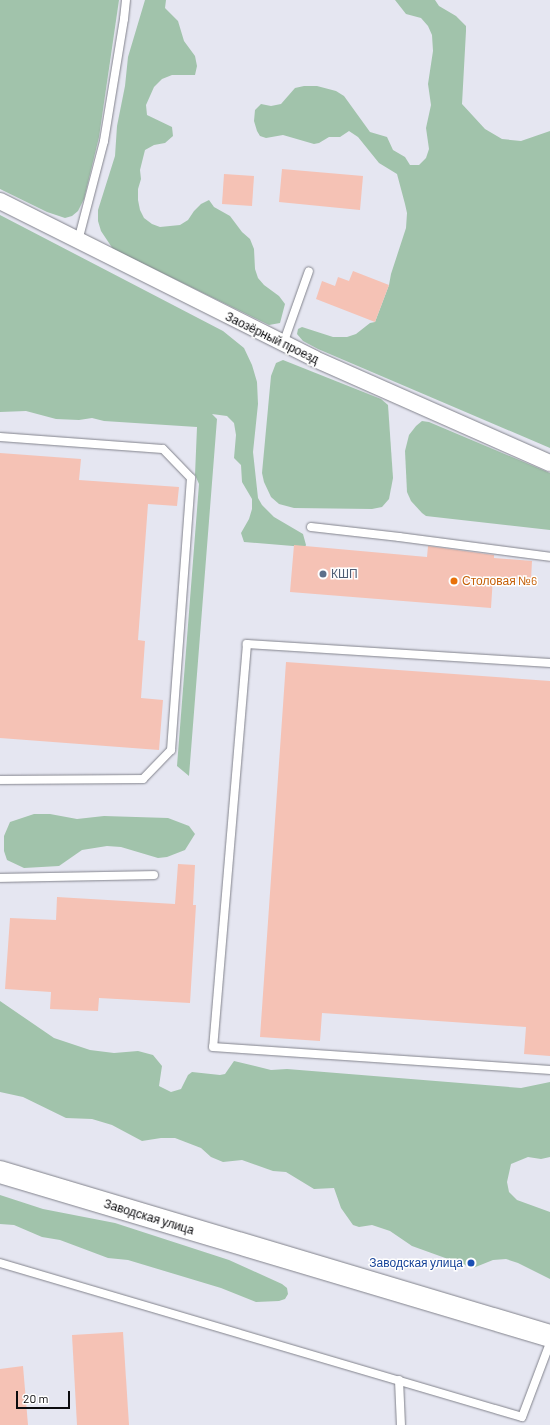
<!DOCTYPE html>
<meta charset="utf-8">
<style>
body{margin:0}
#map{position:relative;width:550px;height:1425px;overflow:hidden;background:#e5e6f1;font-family:Barlow,sans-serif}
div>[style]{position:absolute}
.green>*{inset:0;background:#a1c3ab}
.building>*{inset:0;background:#f5c2b5}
.roads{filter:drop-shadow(0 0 1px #82838c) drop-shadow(0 0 1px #82838c)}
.lane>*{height:8px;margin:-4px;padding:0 4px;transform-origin:4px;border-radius:4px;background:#fff}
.street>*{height:16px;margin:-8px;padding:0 8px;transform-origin:8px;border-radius:8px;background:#fff}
.secondary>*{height:22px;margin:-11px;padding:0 11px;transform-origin:11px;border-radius:11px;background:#fff}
.dots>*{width:11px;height:11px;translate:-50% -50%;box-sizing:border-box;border:2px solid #fff;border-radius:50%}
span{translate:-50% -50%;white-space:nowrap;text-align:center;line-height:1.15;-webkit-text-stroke:3px #fff;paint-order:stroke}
.street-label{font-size:12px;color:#0b0b0e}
.service-label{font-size:12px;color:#4e5e75}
.left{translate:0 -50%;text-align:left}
.food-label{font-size:12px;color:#c56008}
.transit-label{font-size:12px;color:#164399}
.right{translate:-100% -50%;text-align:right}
.scale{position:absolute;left:16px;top:1391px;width:54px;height:18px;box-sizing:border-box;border:2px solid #0b0b0e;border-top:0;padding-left:5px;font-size:12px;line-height:14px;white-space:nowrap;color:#0b0b0e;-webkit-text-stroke:3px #fff;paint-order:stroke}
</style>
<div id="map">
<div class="green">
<i style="clip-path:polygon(0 0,119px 0,99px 137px,84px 199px,78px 211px,72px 216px,65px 218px,47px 212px,0 189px)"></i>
<i style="clip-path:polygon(145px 0,166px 0,165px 8px,178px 21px,184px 41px,195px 56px,197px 66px,195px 75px,172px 75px,162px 79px,154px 87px,146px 105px,147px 115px,172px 127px,173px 136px,165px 143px,154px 145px,145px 150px,140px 170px,141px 179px,138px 189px,138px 200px,140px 210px,144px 218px,152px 224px,160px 227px,180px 225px,188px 220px,194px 211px,201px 204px,209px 200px,214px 207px,230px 216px,242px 232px,250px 239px,254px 249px,255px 269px,258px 278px,264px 285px,279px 296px,285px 304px,280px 323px,269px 325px,113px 249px,101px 231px,98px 221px,98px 210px,115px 156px,117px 126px,125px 86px,128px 57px)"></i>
<i style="clip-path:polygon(395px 0,435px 0,439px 6px,456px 16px,466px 26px,466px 31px,462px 104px,485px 129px,502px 139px,521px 141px,550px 131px,550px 448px,318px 349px,303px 341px,297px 334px,298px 329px,302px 327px,333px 337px,347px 337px,356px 334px,370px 323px,375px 322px,389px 285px,391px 274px,406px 228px,407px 213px,405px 204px,397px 174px,379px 163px,358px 137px,349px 131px,340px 137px,329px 137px,319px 143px,314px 144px,283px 135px,266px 138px,260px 136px,257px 131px,254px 121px,255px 110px,261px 104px,271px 106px,281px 104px,295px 88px,304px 86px,317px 86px,336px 91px,344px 96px,370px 132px,387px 137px,393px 150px,405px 157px,410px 165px,419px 165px,426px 158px,429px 149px,426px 128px,431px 105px,428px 84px,433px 51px,432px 35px,428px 26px,421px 18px,406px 14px)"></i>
<i style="clip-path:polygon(0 215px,223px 331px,244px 348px,252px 365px,257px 382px,258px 404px,253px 452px,258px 498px,262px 505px,274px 517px,303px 534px,306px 545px,305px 547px,244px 542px,241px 533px,249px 519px,252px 509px,252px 499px,242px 482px,241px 465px,234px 458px,236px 435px,234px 423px,227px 416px,212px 414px,217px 419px,189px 776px,177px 766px,199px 484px,195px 475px,197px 427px,104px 421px,92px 418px,79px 420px,56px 419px,26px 411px,0 412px)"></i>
<i style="clip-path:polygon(283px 360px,381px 399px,388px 405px,393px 478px,389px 499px,382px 507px,372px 509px,294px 508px,279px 504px,271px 497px,264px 482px,262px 473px,271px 376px,276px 363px)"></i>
<i style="clip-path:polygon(422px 421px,429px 422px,550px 473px,550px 530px,426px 516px,422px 513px,411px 501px,407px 492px,405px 451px,409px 435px,416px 426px)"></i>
<i style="clip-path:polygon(34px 814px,50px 814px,77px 819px,104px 816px,168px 818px,189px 826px,195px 834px,185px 850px,167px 857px,158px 858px,121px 847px,107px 846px,82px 850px,59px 866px,24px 868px,7px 860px,4px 851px,4px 836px,10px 822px)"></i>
<i style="clip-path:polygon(0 1001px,54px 1038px,90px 1050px,114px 1053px,138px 1051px,153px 1055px,162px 1066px,159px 1086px,171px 1092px,181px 1089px,188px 1075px,192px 1072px,220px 1075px,225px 1074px,234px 1061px,271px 1070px,287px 1069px,521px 1088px,550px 1082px,550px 1157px,541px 1159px,528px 1157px,511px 1164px,507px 1182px,509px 1192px,517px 1200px,550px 1212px,550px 1279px,518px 1263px,506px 1259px,493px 1260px,473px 1268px,412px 1246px,390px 1231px,372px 1225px,359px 1227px,353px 1225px,341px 1208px,334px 1188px,314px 1189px,286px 1172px,273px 1171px,242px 1160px,223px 1162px,211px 1157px,201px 1148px,175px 1138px,161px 1138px,142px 1141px,112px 1125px,92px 1119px,66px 1118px,23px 1097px,0 1092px)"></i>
<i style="clip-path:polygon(0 1195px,43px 1209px,115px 1223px,229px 1260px,282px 1284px,287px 1288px,288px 1294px,285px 1299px,279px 1301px,256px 1302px,221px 1288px,128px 1260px,108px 1258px,60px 1240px,42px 1237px,14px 1225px,0 1224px)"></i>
</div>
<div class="building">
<i style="clip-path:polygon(282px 169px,363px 176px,360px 210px,279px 202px)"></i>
<i style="clip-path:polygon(224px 174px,254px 176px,252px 206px,222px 204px)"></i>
<i style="clip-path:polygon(353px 271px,389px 285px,375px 322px,316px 299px,322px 281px,335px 286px,338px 277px,349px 281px)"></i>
<i style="clip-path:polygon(0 453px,81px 459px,79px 480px,179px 487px,177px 506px,148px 504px,138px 640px,145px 641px,141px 698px,163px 700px,159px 750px,0 738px)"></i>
<i style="clip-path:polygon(294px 545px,427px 557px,428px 546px,494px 555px,494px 558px,532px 561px,531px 580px,493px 577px,491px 608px,290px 592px)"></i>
<i style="clip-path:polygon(286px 662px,550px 681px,550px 1056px,524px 1054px,526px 1027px,322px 1013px,320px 1041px,260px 1037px)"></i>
<i style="clip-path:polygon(178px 864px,195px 865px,193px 905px,196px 905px,190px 1003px,99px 998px,98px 1011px,50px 1009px,51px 992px,5px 989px,10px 918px,56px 920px,57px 897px,175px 904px)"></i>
<i style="clip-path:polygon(123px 1332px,129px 1425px,77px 1425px,72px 1335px)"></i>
<i style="clip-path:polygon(23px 1366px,28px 1425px,0 1425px,0 1369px)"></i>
</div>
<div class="roads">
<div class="lane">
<i style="left:78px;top:241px;width:103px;rotate:-75.4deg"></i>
<i style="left:104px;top:141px;width:124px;rotate:-80.7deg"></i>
<i style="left:124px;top:19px;width:19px;rotate:-84deg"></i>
<i style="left:283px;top:344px;width:77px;rotate:-70.4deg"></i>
<i style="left:0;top:437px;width:163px;rotate:4.2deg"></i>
<i style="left:163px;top:449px;width:40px;rotate:46deg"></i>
<i style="left:191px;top:478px;width:273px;rotate:94.2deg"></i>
<i style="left:171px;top:750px;width:40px;rotate:134deg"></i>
<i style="left:143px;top:779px;width:143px;rotate:179.6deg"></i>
<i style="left:311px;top:527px;width:89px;rotate:6.5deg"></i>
<i style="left:399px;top:537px;width:152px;rotate:7.5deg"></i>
<i style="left:550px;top:663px;width:304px;rotate:-176.4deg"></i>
<i style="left:247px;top:644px;width:404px;rotate:94.8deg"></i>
<i style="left:213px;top:1047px;width:338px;rotate:3.9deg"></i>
<i style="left:0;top:878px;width:154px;rotate:-1.1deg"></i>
<i style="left:0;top:1263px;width:544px;rotate:16.44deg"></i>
<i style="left:522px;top:1417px;width:79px;rotate:-69.3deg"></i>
<i style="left:399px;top:1380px;width:45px;rotate:87.5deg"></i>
</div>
<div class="street">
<i style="left:0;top:201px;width:352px;rotate:26.6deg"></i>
<i style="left:315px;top:359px;width:257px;rotate:23.9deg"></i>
</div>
<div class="secondary">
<i style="left:0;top:1172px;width:574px;rotate:16.6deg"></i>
</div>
</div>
<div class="dots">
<i style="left:323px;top:574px;background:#5c6f8a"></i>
<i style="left:454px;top:581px;background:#e8710a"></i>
<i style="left:471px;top:1263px;background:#1a4fb4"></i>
</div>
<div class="street-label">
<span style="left:272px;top:338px;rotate:26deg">Заозёрный проезд</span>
<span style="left:149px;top:1217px;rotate:17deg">Заводская улица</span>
</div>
<div class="service-label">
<span class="left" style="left:331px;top:574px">КШП</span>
</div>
<div class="food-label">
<span class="left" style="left:462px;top:581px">Столовая №6</span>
</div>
<div class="transit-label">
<span class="right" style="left:463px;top:1263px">Заводская улица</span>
</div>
<div class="scale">20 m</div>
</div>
